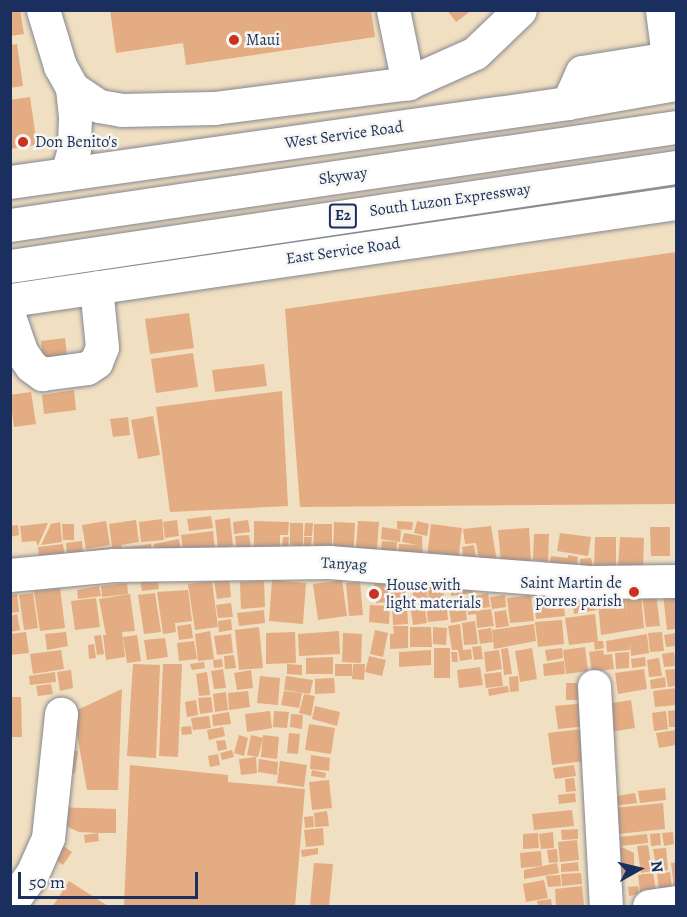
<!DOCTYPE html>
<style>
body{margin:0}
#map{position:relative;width:687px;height:917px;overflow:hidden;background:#f1dfc1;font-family:Alegreya,serif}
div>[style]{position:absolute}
.building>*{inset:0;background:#e3ac82}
.roads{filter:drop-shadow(0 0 2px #868790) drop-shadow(0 0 2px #868790)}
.minor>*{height:33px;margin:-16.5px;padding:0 16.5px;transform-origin:16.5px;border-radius:16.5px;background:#fff}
.major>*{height:33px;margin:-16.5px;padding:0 16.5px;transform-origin:16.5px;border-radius:16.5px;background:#fff}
.highway>*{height:33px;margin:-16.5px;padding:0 16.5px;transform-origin:16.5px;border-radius:16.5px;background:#fff}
.dots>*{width:16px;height:16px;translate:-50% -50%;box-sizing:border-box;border:3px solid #f6f6f2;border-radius:50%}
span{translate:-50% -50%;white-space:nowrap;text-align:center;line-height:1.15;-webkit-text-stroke:5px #f6f6f2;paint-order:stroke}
.shield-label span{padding:2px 4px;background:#f6f6f2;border:2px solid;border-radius:4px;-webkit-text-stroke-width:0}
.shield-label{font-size:15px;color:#1b2f5e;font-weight:700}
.poi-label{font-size:16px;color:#1b2f5e}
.left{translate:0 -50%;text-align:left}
.right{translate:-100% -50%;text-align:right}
.street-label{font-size:16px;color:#1b2f5e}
.frame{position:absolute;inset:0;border:12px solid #1b2f5e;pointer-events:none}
.north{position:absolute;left:609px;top:839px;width:60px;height:60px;-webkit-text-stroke:4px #f6f6f2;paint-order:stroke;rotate:82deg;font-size:16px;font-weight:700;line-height:24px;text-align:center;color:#1b2f5e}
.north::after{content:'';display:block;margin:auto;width:21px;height:27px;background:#1b2f5e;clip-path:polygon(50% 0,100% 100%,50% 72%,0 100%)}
.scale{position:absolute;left:18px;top:872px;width:180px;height:27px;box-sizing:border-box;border:3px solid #1b2f5e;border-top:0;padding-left:8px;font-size:18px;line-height:21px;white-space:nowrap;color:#1b2f5e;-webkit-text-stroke:4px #f6f6f2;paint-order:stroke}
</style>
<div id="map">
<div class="building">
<i style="clip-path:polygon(10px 10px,20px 10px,24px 34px,10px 36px)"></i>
<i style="clip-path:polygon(110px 10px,371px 10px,375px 37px,186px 65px,183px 43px,116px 53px)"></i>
<i style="clip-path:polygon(447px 10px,472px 10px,456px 22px)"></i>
<i style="clip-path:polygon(17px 44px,23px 86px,10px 88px,10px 45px)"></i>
<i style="clip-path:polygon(30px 97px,37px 145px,10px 149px,10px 100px)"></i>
<i style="clip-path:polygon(676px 252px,676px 504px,300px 507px,285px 309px)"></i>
<i style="clip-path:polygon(189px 313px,194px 348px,150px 354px,145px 319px)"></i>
<i style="clip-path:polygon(65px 338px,70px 382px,46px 385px,41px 341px)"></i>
<i style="clip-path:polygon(193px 353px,198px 387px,156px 393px,151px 359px)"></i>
<i style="clip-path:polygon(264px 364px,267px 386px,215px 392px,212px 370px)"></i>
<i style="clip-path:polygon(74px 390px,76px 410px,44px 414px,42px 395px)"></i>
<i style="clip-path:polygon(282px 391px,288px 506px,170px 512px,156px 407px)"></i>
<i style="clip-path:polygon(31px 392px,36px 424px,14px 427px,10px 395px)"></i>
<i style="clip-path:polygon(153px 416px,160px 455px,138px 459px,131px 420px)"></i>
<i style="clip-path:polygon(128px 417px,130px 435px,113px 437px,110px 419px)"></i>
<i style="clip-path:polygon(211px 516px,213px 528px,189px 531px,187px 519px)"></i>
<i style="clip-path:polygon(230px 518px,233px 546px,218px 548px,215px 520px)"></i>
<i style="clip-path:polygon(162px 519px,164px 540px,141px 542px,139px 522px)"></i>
<i style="clip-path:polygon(136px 520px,139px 542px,121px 545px,122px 548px,151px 544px,153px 558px,89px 565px,87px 550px,112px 547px,109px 524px)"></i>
<i style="clip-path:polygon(177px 520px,179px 536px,165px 538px,163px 522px)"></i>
<i style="clip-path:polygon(248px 520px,250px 532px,234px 534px,233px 522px)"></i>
<i style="clip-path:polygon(106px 521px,110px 545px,86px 549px,82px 525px)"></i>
<i style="clip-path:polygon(254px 521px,289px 522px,288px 535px,280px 535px,280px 560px,254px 560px)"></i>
<i style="clip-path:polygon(358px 521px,379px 522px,376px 562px,355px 561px)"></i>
<i style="clip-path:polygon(397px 521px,413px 522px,412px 530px,397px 529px)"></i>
<i style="clip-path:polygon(417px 521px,429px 524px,427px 536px,414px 533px)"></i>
<i style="clip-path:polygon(60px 522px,62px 542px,41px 545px,51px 524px)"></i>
<i style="clip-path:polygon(334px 522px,355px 523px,353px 561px,333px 560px)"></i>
<i style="clip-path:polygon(48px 523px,38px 546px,36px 541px,22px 542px,20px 526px)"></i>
<i style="clip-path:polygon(290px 523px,303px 523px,303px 546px,290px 545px)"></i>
<i style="clip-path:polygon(305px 523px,313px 523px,312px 536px,304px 536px)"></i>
<i style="clip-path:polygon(62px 524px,74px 524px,74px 540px,63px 540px)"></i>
<i style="clip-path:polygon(314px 524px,332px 524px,332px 561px,313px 560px)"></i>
<i style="clip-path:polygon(431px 524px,462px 528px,458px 562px,427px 558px)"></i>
<i style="clip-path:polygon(18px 525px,19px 535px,10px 537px,10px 526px)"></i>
<i style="clip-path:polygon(491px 526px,497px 562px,480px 565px,476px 543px,465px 544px,463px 529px)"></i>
<i style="clip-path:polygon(382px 527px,401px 530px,400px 542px,381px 539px)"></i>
<i style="clip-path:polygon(650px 527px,670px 527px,670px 556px,651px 556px)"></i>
<i style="clip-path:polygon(529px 528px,531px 561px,501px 563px,498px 530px)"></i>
<i style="clip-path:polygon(213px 531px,216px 560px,185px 562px,181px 535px)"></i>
<i style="clip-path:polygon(404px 533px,422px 536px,423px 564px,397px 562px,399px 544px,418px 545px,402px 542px)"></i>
<i style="clip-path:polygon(560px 533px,591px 537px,588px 556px,557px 551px)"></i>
<i style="clip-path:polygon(534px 534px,549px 534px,548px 562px,533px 560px)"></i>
<i style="clip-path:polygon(249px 535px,253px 561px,238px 563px,235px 536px)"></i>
<i style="clip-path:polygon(283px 537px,289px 537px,288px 547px,282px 547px)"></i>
<i style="clip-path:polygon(304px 537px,312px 537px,311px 546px,304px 546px)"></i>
<i style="clip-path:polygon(595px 537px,616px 537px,616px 568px,594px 568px)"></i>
<i style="clip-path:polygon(620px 537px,644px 538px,643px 569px,618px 568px)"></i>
<i style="clip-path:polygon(179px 539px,183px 561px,171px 563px,169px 547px,170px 562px,156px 563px,154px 544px)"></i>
<i style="clip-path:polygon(82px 541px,84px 564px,68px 566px,66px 543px)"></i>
<i style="clip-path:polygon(382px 541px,397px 542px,396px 562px,380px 560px)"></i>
<i style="clip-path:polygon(63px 544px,66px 568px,41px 571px,38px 547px)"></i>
<i style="clip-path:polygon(474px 545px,477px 564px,465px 566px,462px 547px)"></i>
<i style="clip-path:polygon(568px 555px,578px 557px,576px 569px,549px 569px,551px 556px,568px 558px)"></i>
<i style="clip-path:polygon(591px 558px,594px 573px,582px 575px,580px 559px)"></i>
<i style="clip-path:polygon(157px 576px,159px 589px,142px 591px,140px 578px)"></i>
<i style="clip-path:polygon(229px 578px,231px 597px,217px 599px,214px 580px)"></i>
<i style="clip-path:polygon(472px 579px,473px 593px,451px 596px,450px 582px)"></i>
<i style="clip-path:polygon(272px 580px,306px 583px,303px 624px,269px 621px)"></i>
<i style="clip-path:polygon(342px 580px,347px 616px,318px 620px,313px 584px)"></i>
<i style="clip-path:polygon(405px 580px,406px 601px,376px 603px,374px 583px)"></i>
<i style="clip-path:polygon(212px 581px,218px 627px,195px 630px,188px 584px)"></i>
<i style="clip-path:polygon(264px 581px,265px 607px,241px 609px,240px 582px)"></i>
<i style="clip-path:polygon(360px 582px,363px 615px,349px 616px,346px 583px)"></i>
<i style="clip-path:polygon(127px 583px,128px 594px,102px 597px,101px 586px)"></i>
<i style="clip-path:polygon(442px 583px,444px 598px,429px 600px,427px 584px)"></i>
<i style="clip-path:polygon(99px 586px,101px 596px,78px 599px,77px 590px)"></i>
<i style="clip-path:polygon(426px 586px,428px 600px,414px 602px,412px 588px)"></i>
<i style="clip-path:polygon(594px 587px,597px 610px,574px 614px,571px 590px)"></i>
<i style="clip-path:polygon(60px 588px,65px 628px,40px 631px,34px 591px)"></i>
<i style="clip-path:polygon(188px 590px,192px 621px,175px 623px,176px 632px,163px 634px,157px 592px)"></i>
<i style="clip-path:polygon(562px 590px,565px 616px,536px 619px,533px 593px)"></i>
<i style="clip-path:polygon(625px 590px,627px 617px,626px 596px,641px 595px,644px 628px,601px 635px,597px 592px)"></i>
<i style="clip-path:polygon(33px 593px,38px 628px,24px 630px,19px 595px)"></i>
<i style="clip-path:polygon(155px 593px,161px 632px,144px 634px,138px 595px)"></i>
<i style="clip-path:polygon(488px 593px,490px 607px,476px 609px,474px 596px)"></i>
<i style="clip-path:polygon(656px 593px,660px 626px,646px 627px,642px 594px)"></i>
<i style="clip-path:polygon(676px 593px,676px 629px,667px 630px,663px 594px)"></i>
<i style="clip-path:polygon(17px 594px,19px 612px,10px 613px,10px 595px)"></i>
<i style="clip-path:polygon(130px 594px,135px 631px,122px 632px,125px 657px,106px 660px,103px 635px,106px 635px,99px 599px)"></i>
<i style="clip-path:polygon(505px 595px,506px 607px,492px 609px,490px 597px)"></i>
<i style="clip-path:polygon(531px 595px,534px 621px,510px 623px,507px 598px)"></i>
<i style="clip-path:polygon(464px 596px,467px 620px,451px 623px,448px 599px)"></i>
<i style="clip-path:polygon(473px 596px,475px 611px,491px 609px,494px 626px,477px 628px,476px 614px,468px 615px,466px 597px)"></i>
<i style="clip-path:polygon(96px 598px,100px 627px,75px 630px,71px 601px)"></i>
<i style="clip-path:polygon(446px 601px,448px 620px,428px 622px,426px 603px)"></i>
<i style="clip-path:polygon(231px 603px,233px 617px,218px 618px,216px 605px)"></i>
<i style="clip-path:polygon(424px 603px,427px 623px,413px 625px,410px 605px)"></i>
<i style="clip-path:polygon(407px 604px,408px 624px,393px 625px,392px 605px)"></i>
<i style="clip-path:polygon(370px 605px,390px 606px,389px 624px,369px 622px)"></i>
<i style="clip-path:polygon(264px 610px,265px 623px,239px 626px,237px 613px)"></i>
<i style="clip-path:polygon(506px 610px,509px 626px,496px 628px,494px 612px)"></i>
<i style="clip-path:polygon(17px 614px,20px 630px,10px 632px,10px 616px)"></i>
<i style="clip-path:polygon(595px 614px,598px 641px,603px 641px,604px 648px,595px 650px,594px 642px,569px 645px,565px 618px)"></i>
<i style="clip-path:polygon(231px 619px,232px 630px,219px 632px,218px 621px)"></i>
<i style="clip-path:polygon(562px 620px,564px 644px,538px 647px,535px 622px)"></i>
<i style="clip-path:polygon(475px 621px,478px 644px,464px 645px,462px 623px)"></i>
<i style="clip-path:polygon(191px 624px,193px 638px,179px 640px,177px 626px)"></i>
<i style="clip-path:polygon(460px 624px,463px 650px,471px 649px,472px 659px,460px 661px,458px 650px,452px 650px,448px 626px)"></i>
<i style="clip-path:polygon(534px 624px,536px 641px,494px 649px,492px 630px)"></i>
<i style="clip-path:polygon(393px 626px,408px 626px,408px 648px,390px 649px,390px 634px,394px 634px)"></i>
<i style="clip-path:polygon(259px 627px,263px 668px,239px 670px,235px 630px)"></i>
<i style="clip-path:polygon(410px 627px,431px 627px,432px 647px,410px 647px)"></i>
<i style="clip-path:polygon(433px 627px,447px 628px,446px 645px,433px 644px)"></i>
<i style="clip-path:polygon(491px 628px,493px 642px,480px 644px,478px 630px)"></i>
<i style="clip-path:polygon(375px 630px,388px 633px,383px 657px,370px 654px)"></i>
<i style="clip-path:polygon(210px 631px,214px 659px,198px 661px,195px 634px)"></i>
<i style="clip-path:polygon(339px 631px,340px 654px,299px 656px,298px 634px)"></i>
<i style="clip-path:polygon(26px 632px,29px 653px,10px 655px,10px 634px)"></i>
<i style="clip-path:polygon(66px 632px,68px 646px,47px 650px,45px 634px)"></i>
<i style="clip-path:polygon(295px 632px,296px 663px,266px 664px,266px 633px)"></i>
<i style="clip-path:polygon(662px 632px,664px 651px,650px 652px,648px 633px)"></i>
<i style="clip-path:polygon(343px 633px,362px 634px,361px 663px,342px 662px)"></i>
<i style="clip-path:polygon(676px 633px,676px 646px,666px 647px,664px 635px)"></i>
<i style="clip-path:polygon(231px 634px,233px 653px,217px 655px,214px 636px)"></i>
<i style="clip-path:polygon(647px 634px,649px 653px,631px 656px,630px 642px,630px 650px,607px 652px,606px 641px)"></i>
<i style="clip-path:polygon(101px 635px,104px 654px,97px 655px,94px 636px)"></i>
<i style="clip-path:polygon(137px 635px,141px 661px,127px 663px,123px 637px)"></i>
<i style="clip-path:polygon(165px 638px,168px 657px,147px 660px,144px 640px)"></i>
<i style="clip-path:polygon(194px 641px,197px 659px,179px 661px,177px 643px)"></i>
<i style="clip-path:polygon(94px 644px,96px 658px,89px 659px,88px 645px)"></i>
<i style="clip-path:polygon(481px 646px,483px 659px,474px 660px,472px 647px)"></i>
<i style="clip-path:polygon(585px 647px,588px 671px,566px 674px,563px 650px)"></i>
<i style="clip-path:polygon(434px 648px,450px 648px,450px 678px,434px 678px)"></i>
<i style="clip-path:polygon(508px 648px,512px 674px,504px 675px,501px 649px)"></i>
<i style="clip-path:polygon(532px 648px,537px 679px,520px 682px,515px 651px)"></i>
<i style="clip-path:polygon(562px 648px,563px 658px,547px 661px,545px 650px)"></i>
<i style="clip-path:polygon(61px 650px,64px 669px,33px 674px,30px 654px)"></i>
<i style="clip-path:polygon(431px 650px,431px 665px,399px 667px,399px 652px)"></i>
<i style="clip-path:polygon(499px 650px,502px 669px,486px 672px,484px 652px)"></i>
<i style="clip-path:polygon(603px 650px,604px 655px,612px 654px,614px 669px,592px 672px,589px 652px)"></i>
<i style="clip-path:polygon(451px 652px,457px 652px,458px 662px,452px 662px)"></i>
<i style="clip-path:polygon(629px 652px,629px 668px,616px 669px,615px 653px)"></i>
<i style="clip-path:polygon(674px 652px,676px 666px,664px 667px,662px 654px)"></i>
<i style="clip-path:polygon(234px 655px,236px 668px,225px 669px,224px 656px)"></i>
<i style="clip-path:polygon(369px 656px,386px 660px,382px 676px,365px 672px)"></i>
<i style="clip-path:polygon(333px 657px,333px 674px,306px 674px,306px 658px)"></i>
<i style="clip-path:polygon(645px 657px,646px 666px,632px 668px,631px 659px)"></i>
<i style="clip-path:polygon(659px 658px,662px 676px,649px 677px,647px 660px)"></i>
<i style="clip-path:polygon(222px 659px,223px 667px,214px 668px,213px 660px)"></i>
<i style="clip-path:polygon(564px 661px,565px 674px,544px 676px,543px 664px)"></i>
<i style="clip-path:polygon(204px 662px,205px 668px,192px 670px,190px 664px)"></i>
<i style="clip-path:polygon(133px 664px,160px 665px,156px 758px,127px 756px)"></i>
<i style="clip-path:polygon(163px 664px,182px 664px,178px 757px,159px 756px)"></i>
<i style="clip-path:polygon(287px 664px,302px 665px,302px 675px,287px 674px)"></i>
<i style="clip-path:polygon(335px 664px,352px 664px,352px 676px,335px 676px)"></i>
<i style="clip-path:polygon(353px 664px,365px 664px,364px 680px,352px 679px)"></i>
<i style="clip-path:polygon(480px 667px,483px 685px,459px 688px,457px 670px)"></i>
<i style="clip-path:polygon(223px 669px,226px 688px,214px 689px,211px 671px)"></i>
<i style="clip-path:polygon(644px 669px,647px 689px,618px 694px,615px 673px)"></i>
<i style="clip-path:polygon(675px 669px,676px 686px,668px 687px,665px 670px)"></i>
<i style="clip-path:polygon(71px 670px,73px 688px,60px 691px,57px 672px)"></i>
<i style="clip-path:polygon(251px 670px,253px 688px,237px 690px,234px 673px)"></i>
<i style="clip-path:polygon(55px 672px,56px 682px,30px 685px,29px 676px)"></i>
<i style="clip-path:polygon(207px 672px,210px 695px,199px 696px,196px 674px)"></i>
<i style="clip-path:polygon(501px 672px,503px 686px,486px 688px,484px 674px)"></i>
<i style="clip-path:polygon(260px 676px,280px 678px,278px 705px,257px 703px)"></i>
<i style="clip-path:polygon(286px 676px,313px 680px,310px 694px,284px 690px)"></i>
<i style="clip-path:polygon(518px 676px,519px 691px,510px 692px,509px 677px)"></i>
<i style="clip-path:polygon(665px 677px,666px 687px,651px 689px,650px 680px)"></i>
<i style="clip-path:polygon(334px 678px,335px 693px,315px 694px,315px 679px)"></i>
<i style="clip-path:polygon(566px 683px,588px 683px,588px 700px,566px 700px)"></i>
<i style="clip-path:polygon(51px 684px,53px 694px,38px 696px,36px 686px)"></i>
<i style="clip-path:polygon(508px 686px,509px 692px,489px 696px,488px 689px)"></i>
<i style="clip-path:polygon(676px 688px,676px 705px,655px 707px,653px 691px)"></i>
<i style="clip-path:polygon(122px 689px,118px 790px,87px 790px,73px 712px)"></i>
<i style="clip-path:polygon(248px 691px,250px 707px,229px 710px,228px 693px)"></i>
<i style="clip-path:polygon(284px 691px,302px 693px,299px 708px,281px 705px)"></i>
<i style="clip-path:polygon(226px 692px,228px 710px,215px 712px,213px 694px)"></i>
<i style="clip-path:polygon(304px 694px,315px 696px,311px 716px,299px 713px)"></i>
<i style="clip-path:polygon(10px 697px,21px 697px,22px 737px,10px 737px)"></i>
<i style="clip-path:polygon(211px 697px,213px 712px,200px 714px,198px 698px)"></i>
<i style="clip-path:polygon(196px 700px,198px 715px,187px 717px,185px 702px)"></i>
<i style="clip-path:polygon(631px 700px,635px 728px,610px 732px,606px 704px)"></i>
<i style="clip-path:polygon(586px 703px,588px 726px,558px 729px,555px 706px)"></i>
<i style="clip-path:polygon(315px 706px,340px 712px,337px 726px,312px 719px)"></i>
<i style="clip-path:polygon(676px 710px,676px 727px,669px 727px,668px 711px)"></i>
<i style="clip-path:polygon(270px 711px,272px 728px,247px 732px,245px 714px)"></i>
<i style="clip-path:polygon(274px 711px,289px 712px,287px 728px,273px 727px)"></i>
<i style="clip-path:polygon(666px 711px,668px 729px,654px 731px,652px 713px)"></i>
<i style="clip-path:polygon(229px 712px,231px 724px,213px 726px,212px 715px)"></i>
<i style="clip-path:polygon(291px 714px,303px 715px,302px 729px,290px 727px)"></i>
<i style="clip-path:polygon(209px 716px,211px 728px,193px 730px,191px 718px)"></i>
<i style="clip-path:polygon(309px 724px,335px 728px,331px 754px,305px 750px)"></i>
<i style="clip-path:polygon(191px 726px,192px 734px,182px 735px,181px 727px)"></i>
<i style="clip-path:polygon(223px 727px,225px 736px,209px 740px,207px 730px)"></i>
<i style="clip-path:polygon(590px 728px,594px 760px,552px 765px,548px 733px)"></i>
<i style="clip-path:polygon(676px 730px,676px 745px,659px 748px,656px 733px)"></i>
<i style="clip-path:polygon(289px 733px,300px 734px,298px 754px,287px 753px)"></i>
<i style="clip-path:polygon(239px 735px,248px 738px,244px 756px,234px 753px)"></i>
<i style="clip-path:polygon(251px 735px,263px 738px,258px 757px,247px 755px)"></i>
<i style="clip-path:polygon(263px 735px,279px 737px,277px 759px,261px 757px)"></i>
<i style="clip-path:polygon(225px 740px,227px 749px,218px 751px,216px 741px)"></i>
<i style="clip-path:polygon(66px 749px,78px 751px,75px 773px,63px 772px)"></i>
<i style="clip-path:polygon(232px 750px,234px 757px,222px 760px,220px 753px)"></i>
<i style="clip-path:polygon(218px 754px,220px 765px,210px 767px,208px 756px)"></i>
<i style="clip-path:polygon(311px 755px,330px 758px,329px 771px,310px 769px)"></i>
<i style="clip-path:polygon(256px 757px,257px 773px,241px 775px,239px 759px)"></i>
<i style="clip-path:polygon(259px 759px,278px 762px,277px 775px,258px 772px)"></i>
<i style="clip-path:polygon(280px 761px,307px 765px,304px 787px,277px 783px)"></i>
<i style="clip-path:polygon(130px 765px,228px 775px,228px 782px,305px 789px,295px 906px,124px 906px)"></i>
<i style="clip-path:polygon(574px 765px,576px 776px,555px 779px,553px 768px)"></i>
<i style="clip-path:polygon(312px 770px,326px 773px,325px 778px,311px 776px)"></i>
<i style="clip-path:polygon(574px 778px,576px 791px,566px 792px,565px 779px)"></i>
<i style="clip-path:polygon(329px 780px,332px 808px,312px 810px,309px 782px)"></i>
<i style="clip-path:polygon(665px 788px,666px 800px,640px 803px,638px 791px)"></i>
<i style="clip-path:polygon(575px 793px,576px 802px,559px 804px,558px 795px)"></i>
<i style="clip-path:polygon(635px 793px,637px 803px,613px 806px,611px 797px)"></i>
<i style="clip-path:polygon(663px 803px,665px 829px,608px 835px,605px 809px)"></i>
<i style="clip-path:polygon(54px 807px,116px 809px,116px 833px,98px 833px,99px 841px,85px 843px,84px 835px,98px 833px,79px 832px,53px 820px)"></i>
<i style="clip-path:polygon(572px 810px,574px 826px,534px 830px,532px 814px)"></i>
<i style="clip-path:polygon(327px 811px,329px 826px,315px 827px,314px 813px)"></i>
<i style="clip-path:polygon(313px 816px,314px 827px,305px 828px,304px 817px)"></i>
<i style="clip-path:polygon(323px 828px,324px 845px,306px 847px,304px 830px)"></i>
<i style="clip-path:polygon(578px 829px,578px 839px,562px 840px,561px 830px)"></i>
<i style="clip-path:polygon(553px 832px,554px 848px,541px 849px,539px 834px)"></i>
<i style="clip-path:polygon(673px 832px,674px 844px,664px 846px,662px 833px)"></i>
<i style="clip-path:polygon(538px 833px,539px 848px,523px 849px,523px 834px)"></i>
<i style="clip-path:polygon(660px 833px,661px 845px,651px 846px,650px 834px)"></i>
<i style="clip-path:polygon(647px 834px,648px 843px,621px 846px,620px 837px)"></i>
<i style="clip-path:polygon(577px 840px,579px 860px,560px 862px,558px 842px)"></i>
<i style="clip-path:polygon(611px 842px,634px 853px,634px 871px,617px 887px)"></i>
<i style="clip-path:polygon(62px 845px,72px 852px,63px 865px,53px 858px)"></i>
<i style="clip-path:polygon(648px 845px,652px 871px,641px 873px,637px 846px)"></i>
<i style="clip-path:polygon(318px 848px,318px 854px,302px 857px,301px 850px)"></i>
<i style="clip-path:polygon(666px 848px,668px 870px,657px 872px,653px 849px)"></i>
<i style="clip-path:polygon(557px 849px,558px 862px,549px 863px,547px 850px)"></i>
<i style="clip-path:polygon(541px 851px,542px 866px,521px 868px,520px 853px)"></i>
<i style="clip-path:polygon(578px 862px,579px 871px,561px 872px,561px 864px)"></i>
<i style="clip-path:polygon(676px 862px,676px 888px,674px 888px,671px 863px)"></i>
<i style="clip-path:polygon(314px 863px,333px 864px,329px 906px,310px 906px)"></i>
<i style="clip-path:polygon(557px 863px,559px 873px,524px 879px,524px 870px)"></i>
<i style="clip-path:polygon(670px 872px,672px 887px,659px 889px,657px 874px)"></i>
<i style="clip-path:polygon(581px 873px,582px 884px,562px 886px,561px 874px)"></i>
<i style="clip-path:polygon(653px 873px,656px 890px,640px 892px,638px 875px)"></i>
<i style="clip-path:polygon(560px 875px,561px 886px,548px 887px,546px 876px)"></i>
<i style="clip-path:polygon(544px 880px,548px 898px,526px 902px,523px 884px)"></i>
<i style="clip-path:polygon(69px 881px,108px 906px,53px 906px)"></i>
<i style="clip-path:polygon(582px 886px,584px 905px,556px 906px,555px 889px)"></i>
<i style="clip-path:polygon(638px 886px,639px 894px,629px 896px,628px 887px)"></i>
<i style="clip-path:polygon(551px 899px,552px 906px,538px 906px,537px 901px)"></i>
</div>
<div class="roads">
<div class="minor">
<i style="left:43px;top:10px;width:59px;rotate:73.1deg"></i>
<i style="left:60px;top:66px;width:25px;rotate:61deg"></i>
<i style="left:72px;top:88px;width:29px;rotate:84deg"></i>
<i style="left:75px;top:117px;width:32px;rotate:92deg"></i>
<i style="left:74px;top:149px;width:26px;rotate:106deg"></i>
<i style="left:393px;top:10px;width:75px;rotate:78.4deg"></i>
<i style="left:662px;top:10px;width:71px;rotate:82.7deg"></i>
<i style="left:72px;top:88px;width:32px;rotate:34deg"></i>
<i style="left:99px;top:106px;width:22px;rotate:10deg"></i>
<i style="left:121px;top:110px;width:93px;rotate:-1.2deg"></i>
<i style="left:214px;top:108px;width:196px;rotate:-7.3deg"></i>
<i style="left:408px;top:83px;width:73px;rotate:-24.1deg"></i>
<i style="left:475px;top:53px;width:62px;rotate:-43.7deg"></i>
<i style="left:568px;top:103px;width:34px;rotate:-66deg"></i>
<i style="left:582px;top:72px;width:95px;rotate:-9.1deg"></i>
<i style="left:10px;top:319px;width:36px;rotate:71deg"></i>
<i style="left:22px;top:353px;width:16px;rotate:55deg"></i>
<i style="left:31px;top:366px;width:14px;rotate:36deg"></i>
<i style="left:42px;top:374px;width:45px;rotate:-7.6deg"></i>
<i style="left:87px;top:368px;width:11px;rotate:-34deg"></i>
<i style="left:96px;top:362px;width:16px;rotate:-68deg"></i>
<i style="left:102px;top:347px;width:60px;rotate:-95.7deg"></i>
<i style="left:10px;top:575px;width:104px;rotate:-5.5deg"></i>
<i style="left:114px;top:565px;width:215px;rotate:-0.8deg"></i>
<i style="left:329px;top:562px;width:261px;rotate:4.4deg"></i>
<i style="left:589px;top:582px;width:87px;rotate:-0.7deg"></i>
<i style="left:594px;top:686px;width:220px;rotate:86.9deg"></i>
<i style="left:10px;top:904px;width:37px;rotate:-54deg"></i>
<i style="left:32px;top:874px;width:39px;rotate:-66deg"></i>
<i style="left:48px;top:838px;width:125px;rotate:-84deg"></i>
<i style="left:649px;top:906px;width:27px;rotate:-8deg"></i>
</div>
<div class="major">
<i style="left:10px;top:182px;width:564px;rotate:-8.06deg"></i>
<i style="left:568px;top:103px;width:110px;rotate:-10deg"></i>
<i style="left:10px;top:300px;width:673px;rotate:-8.29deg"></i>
</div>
<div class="highway">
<i style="left:10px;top:225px;width:673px;rotate:-8.37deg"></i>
<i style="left:10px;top:266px;width:673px;rotate:-8.46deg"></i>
</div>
</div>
<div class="dots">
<i style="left:234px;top:40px;background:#c8321e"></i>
<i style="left:23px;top:142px;background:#c8321e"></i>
<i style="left:634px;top:592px;background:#c8321e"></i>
<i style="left:374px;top:594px;background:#c8321e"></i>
</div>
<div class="shield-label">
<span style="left:343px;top:216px">E2</span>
</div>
<div class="poi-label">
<span class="left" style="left:246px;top:40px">Maui</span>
<span class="left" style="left:35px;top:142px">Don Benito's</span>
<span class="right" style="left:622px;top:592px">Saint Martin de<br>porres parish</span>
<span class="left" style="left:386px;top:594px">House with<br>light materials</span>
</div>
<div class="street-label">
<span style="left:344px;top:135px;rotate:-8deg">West Service Road</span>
<span style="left:343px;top:176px;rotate:-8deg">Skyway</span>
<span style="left:450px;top:200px;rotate:-8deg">South Luzon Expressway</span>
<span style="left:343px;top:251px;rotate:-8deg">East Service Road</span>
<span style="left:344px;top:564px;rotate:3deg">Tanyag</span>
</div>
<div class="frame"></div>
<div class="north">N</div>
<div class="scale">50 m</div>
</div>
